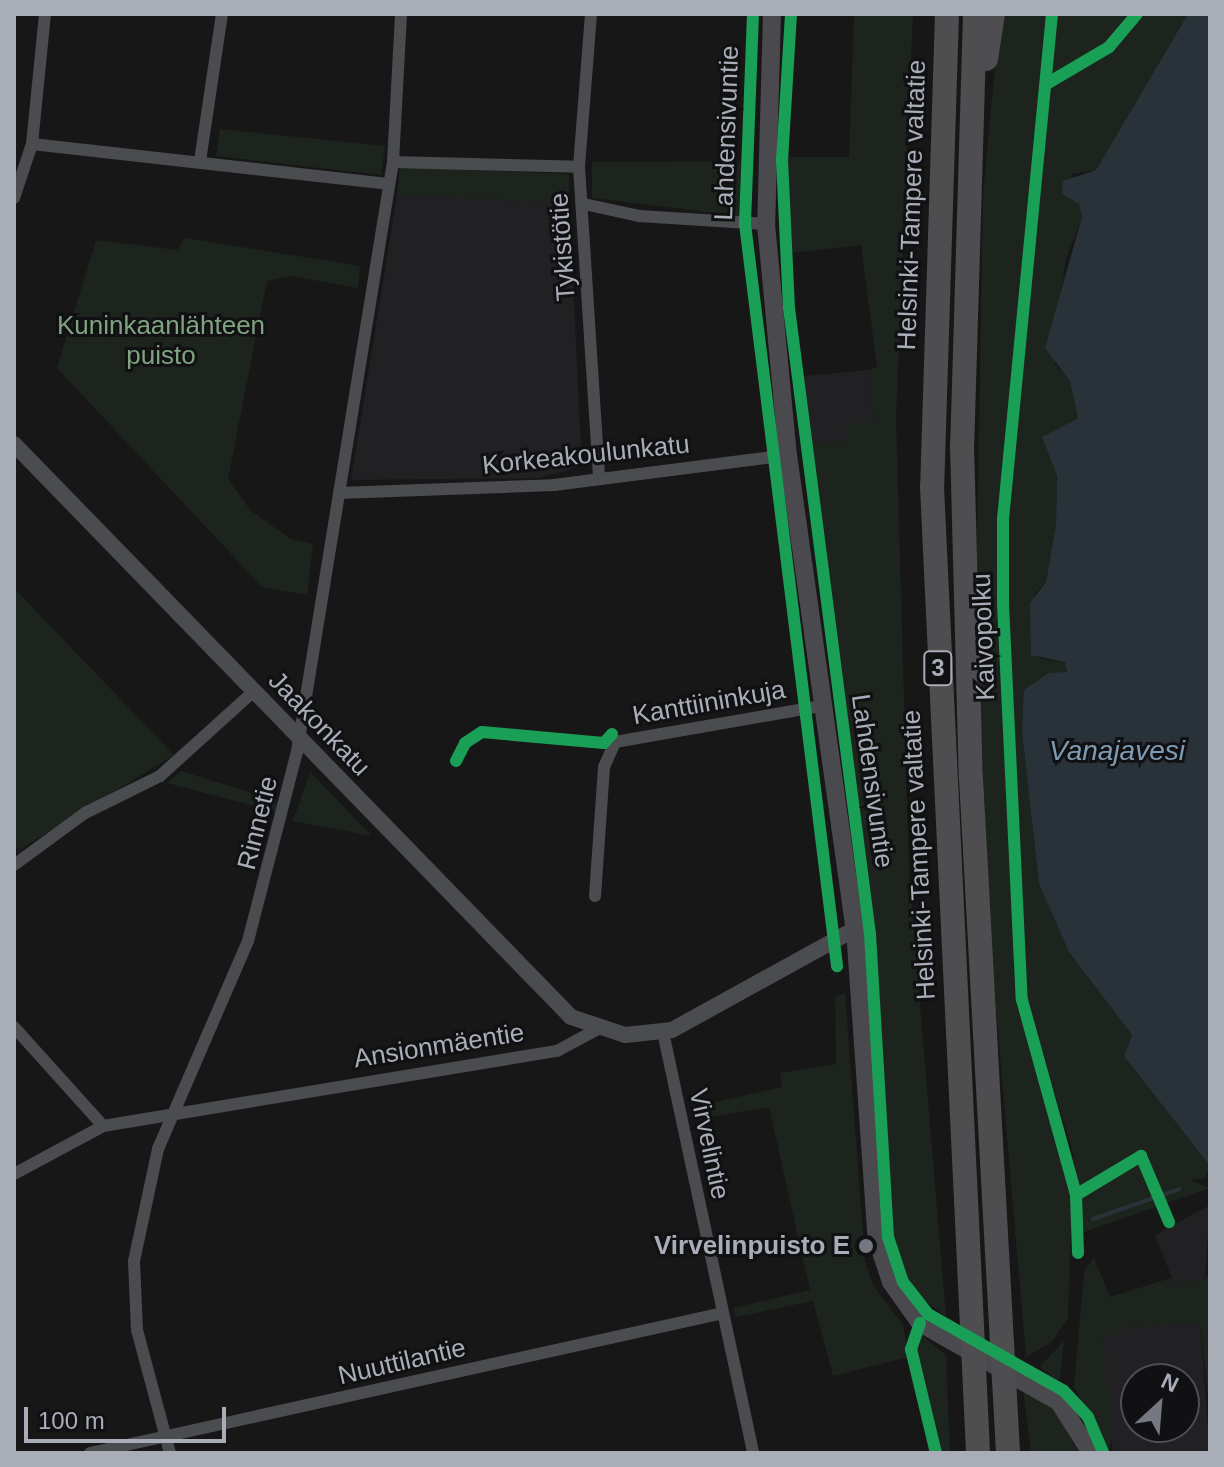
<!DOCTYPE html>
<meta charset="utf-8">
<style>
body{margin:0}
#map{position:relative;width:1224px;height:1467px;overflow:hidden;background:#171717;font-family:Arial,sans-serif}
div>[style]{position:absolute}
.built>*{inset:0;background:#212123}
.green>*{inset:0;background:#1d241e}
.water>*{inset:0;background:#2a3239}
.stream>*{height:4px;margin:-2px;padding:0 2px;transform-origin:2px;border-radius:2px;background:#2a3239}
.minor>*{height:12px;margin:-6px;padding:0 6px;transform-origin:6px;border-radius:6px;background:#4b4c50}
.tertiary>*{height:16px;margin:-8px;padding:0 8px;transform-origin:8px;border-radius:8px;background:#4b4c50}
.secondary>*{height:18px;margin:-9px;padding:0 9px;transform-origin:9px;border-radius:9px;background:#4a4a4e}
.motorway>*{height:24px;margin:-12px;padding:0 12px;transform-origin:12px;border-radius:12px;background:#4e4e51}
.cycleway>*{height:12px;margin:-6px;padding:0 6px;transform-origin:6px;border-radius:6px;background:#1a9f57}
.dots>*{width:22px;height:22px;translate:-50% -50%;box-sizing:border-box;border:4px solid #111113;border-radius:50%}
span{translate:-50% -50%;white-space:nowrap;text-align:center;line-height:1.15;-webkit-text-stroke:6px #111113;paint-order:stroke}
.shield-label span{padding:2px 6px;background:#111113;border:2px solid;border-radius:6px;-webkit-text-stroke-width:0}
.shield-label{font-size:24px;color:#a8adb8;font-weight:700}
.street-label{font-size:26px;color:#a8adb8}
.park-label{font-size:26px;color:#7fa381}
.poi-label{font-size:26px;color:#a8adb8;font-weight:700}
.right{translate:-100% -50%;text-align:right}
.water-label{font-size:28px;color:#7f9bb3;font-style:italic}
.frame{position:absolute;inset:0;border:16px solid #a8adb8;pointer-events:none}
.north{position:absolute;left:1120px;top:1363px;width:80px;height:80px;box-sizing:border-box;background:#111113;border:2px solid #4d4f55;border-radius:50%;rotate:26deg;font-size:22px;font-weight:700;line-height:32px;text-align:center;color:#a8adb8}
.north::after{content:'';display:block;margin:auto;width:28px;height:36px;background:#757880;clip-path:polygon(50% 0,100% 100%,50% 72%,0 100%)}
.scale{position:absolute;left:24px;top:1407px;width:202px;height:36px;box-sizing:border-box;border:4px solid #a8adb8;border-top:0;padding-left:10px;font-size:24px;line-height:28px;white-space:nowrap;color:#a8adb8;-webkit-text-stroke:6px #111113;paint-order:stroke}
</style>
<div id="map">
<div class="built">
<i style="clip-path:polygon(397px 195px,569px 203px,582px 466px,539px 478px,351px 480px)"></i>
<i style="clip-path:polygon(869px 370px,873px 421px,848px 440px,810px 444px,804px 376px)"></i>
<i style="clip-path:polygon(1210px 1205px,1205px 1279px,1175px 1286px,1155px 1235px)"></i>
<i style="clip-path:polygon(evenodd,1200px 1323px,1210px 1453px,1113px 1453px,1103px 1336px,1128px 1327px,1200px 1323px,1136px 1379px,1184px 1379px,1184px 1427px,1136px 1427px,1136px 1379px)"></i>
</div>
<div class="green">
<i style="clip-path:polygon(854px 14px,913px 14px,896px 418px,909px 872px,946px 1317px,914px 1292px,894px 1244px,875px 934px,810px 444px,847px 440px,846px 424px,873px 421px,869px 370px,877px 367px,861px 245px,791px 253px,787px 157px,849px 157px)"></i>
<i style="clip-path:polygon(1000px 14px,1188px 14px,1096px 170px,1072px 174px,1082px 217px,1065px 262px,1055px 364px,1070px 380px,1078px 418px,1042px 437px,1057px 476px,1056px 524px,1046px 582px,1035px 593px,1041px 659px,1065px 662px,1067px 673px,1025px 690px,1022px 732px,1039px 884px,1069px 952px,1132px 1035px,1124px 1056px,1210px 1166px,1205px 1178px,1191px 1180px,1210px 1188px,1084px 1232px,1072px 1149px,1026px 1001px,1024px 961px,1013px 961px,1015px 999px,1072px 1195px,1068px 1318px,1052px 1342px,1026px 1357px,990px 939px,976px 602px,983px 195px)"></i>
<i style="clip-path:polygon(220px 129px,385px 146px,381px 175px,216px 156px)"></i>
<i style="clip-path:polygon(741px 161px,739px 216px,592px 198px,592px 162px)"></i>
<i style="clip-path:polygon(400px 167px,569px 174px,569px 203px,397px 195px)"></i>
<i style="clip-path:polygon(185px 238px,360px 266px,358px 288px,291px 276px,267px 281px,228px 479px,251px 511px,291px 539px,313px 544px,307px 595px,262px 587px,57px 368px,96px 240px,177px 250px)"></i>
<i style="clip-path:polygon(14px 588px,174px 755px,19px 850px,14px 844px)"></i>
<i style="clip-path:polygon(181px 771px,276px 800px,277px 812px,167px 783px)"></i>
<i style="clip-path:polygon(310px 772px,372px 836px,293px 821px)"></i>
<i style="clip-path:polygon(845px 993px,865px 1261px,873px 1285px,903px 1325px,909px 1357px,833px 1376px,813px 1301px,736px 1317px,733px 1308px,810px 1290px,769px 1107px,692px 1120px,690px 1108px,782px 1087px,780px 1073px,836px 1064px,835px 997px)"></i>
<i style="clip-path:polygon(1094px 1258px,1110px 1297px,1171px 1278px,1175px 1286px,1205px 1279px,1210px 1270px,1210px 1416px,1200px 1323px,1128px 1327px,1103px 1337px,1113px 1435px,1108px 1453px,1074px 1387px,1084px 1272px)"></i>
<i style="clip-path:polygon(919px 1333px,946px 1355px,950px 1453px,941px 1453px,913px 1346px)"></i>
<i style="clip-path:polygon(1064px 1341px,1060px 1379px,1057px 1381px,1040px 1366px)"></i>
<i style="clip-path:polygon(1023px 1388px,1051px 1404px,1079px 1453px,1031px 1453px)"></i>
</div>
<div class="water">
<i style="clip-path:polygon(1188px 14px,1210px 14px,1210px 1166px,1124px 1056px,1132px 1035px,1069px 952px,1039px 884px,1022px 732px,1024px 690px,1049px 673px,1067px 672px,1065px 662px,1031px 655px,1030px 603px,1046px 582px,1056px 524px,1057px 476px,1042px 437px,1078px 418px,1070px 381px,1045px 348px,1082px 217px,1079px 204px,1062px 194px,1063px 181px,1096px 170px)"></i>
</div>
<div class="stream">
<i style="left:1093px;top:1219px;width:91px;rotate:-19.2deg"></i>
</div>
<div class="minor">
<i style="left:591px;top:14px;width:153px;rotate:94.5deg"></i>
<i style="left:579px;top:167px;width:310px;rotate:86.3deg"></i>
<i style="left:32px;top:144px;width:358px;rotate:6.4deg"></i>
<i style="left:200px;top:161px;width:149px;rotate:-81.5deg"></i>
<i style="left:393px;top:162px;width:186px;rotate:1.5deg"></i>
<i style="left:14px;top:198px;width:57px;rotate:-71.6deg"></i>
<i style="left:32px;top:144px;width:131px;rotate:-84.3deg"></i>
<i style="left:584px;top:204px;width:56px;rotate:12.3deg"></i>
<i style="left:639px;top:216px;width:127px;rotate:3.6deg"></i>
<i style="left:339px;top:493px;width:215px;rotate:-2.1deg"></i>
<i style="left:554px;top:485px;width:236px;rotate:-7.3deg"></i>
<i style="left:14px;top:865px;width:88px;rotate:-36.2deg"></i>
<i style="left:85px;top:813px;width:84px;rotate:-26.3deg"></i>
<i style="left:160px;top:776px;width:127px;rotate:-42.1deg"></i>
<i style="left:595px;top:896px;width:129px;rotate:-86deg"></i>
<i style="left:604px;top:767px;width:27px;rotate:-66deg"></i>
<i style="left:615px;top:742px;width:210px;rotate:-9.9deg"></i>
<i style="left:14px;top:1027px;width:133px;rotate:48deg"></i>
<i style="left:663px;top:1032px;width:431px;rotate:77.9deg"></i>
<i style="left:14px;top:1174px;width:101px;rotate:-28.3deg"></i>
<i style="left:103px;top:1126px;width:460px;rotate:-9.4deg"></i>
<i style="left:557px;top:1051px;width:44px;rotate:-28.3deg"></i>
<i style="left:90px;top:1453px;width:648px;rotate:-12.47deg"></i>
<i style="left:170px;top:1453px;width:127px;rotate:-105deg"></i>
<i style="left:137px;top:1330px;width:69px;rotate:-92.5deg"></i>
<i style="left:134px;top:1261px;width:115px;rotate:-77.9deg"></i>
<i style="left:158px;top:1149px;width:227px;rotate:-66.6deg"></i>
<i style="left:248px;top:941px;width:195px;rotate:-75.5deg"></i>
<i style="left:297px;top:752px;width:598px;rotate:-80.76deg"></i>
<i style="left:393px;top:162px;width:148px;rotate:-86.9deg"></i>
</div>
<div class="tertiary">
<i style="left:14px;top:444px;width:799px;rotate:45.81deg"></i>
<i style="left:571px;top:1017px;width:57px;rotate:18.4deg"></i>
<i style="left:625px;top:1035px;width:47px;rotate:-6.1deg"></i>
<i style="left:672px;top:1030px;width:209px;rotate:-28.9deg"></i>
</div>
<div class="secondary">
<i style="left:772px;top:14px;width:210px;rotate:91.6deg"></i>
<i style="left:766px;top:224px;width:232px;rotate:84.6deg"></i>
<i style="left:788px;top:455px;width:479px;rotate:82deg"></i>
<i style="left:855px;top:929px;width:312px;rotate:86deg"></i>
<i style="left:877px;top:1240px;width:44px;rotate:71.6deg"></i>
<i style="left:891px;top:1282px;width:50px;rotate:54.7deg"></i>
<i style="left:920px;top:1323px;width:160px;rotate:29.6deg"></i>
<i style="left:1059px;top:1402px;width:60px;rotate:57.9deg"></i>
</div>
<div class="motorway">
<i style="left:947px;top:14px;width:473px;rotate:91.8deg"></i>
<i style="left:932px;top:487px;width:967px;rotate:87.27deg"></i>
<i style="left:975px;top:14px;width:430px;rotate:91.7deg"></i>
<i style="left:962px;top:444px;width:334px;rotate:88.5deg"></i>
<i style="left:971px;top:778px;width:676px;rotate:86.86deg"></i>
<i style="left:986px;top:59px;width:46px;rotate:-81.2deg"></i>
</div>
<div class="cycleway">
<i style="left:753px;top:14px;width:210px;rotate:92.2deg"></i>
<i style="left:745px;top:224px;width:748px;rotate:82.93deg"></i>
<i style="left:791px;top:14px;width:146px;rotate:93.5deg"></i>
<i style="left:782px;top:160px;width:148px;rotate:87.3deg"></i>
<i style="left:789px;top:308px;width:631px;rotate:82.63deg"></i>
<i style="left:870px;top:934px;width:304px;rotate:86.6deg"></i>
<i style="left:888px;top:1237px;width:47px;rotate:71.6deg"></i>
<i style="left:903px;top:1282px;width:41px;rotate:52deg"></i>
<i style="left:928px;top:1314px;width:156px;rotate:29.5deg"></i>
<i style="left:1064px;top:1391px;width:35px;rotate:47deg"></i>
<i style="left:1088px;top:1417px;width:39px;rotate:67deg"></i>
<i style="left:1052px;top:14px;width:507px;rotate:95.54deg"></i>
<i style="left:1003px;top:519px;width:85px;rotate:90deg"></i>
<i style="left:1003px;top:604px;width:396px;rotate:87.3deg"></i>
<i style="left:1022px;top:1000px;width:202px;rotate:74.5deg"></i>
<i style="left:1076px;top:1195px;width:58px;rotate:88deg"></i>
<i style="left:1048px;top:83px;width:71px;rotate:-30.5deg"></i>
<i style="left:1109px;top:47px;width:43px;rotate:-49.7deg"></i>
<i style="left:456px;top:761px;width:20px;rotate:-63deg"></i>
<i style="left:465px;top:743px;width:20px;rotate:-33deg"></i>
<i style="left:482px;top:732px;width:122px;rotate:5.2deg"></i>
<i style="left:604px;top:743px;width:12px;rotate:-48deg"></i>
<i style="left:1076px;top:1195px;width:76px;rotate:-31deg"></i>
<i style="left:1141px;top:1156px;width:72px;rotate:67deg"></i>
<i style="left:920px;top:1323px;width:28px;rotate:109deg"></i>
<i style="left:911px;top:1349px;width:107px;rotate:76.5deg"></i>
</div>
<div class="dots">
<i style="left:866px;top:1246px;background:#757880"></i>
</div>
<div class="shield-label">
<span style="left:938px;top:668px">3</span>
</div>
<div class="street-label">
<span style="left:727px;top:133px;rotate:-88deg">Lahdensivuntie</span>
<span style="left:912px;top:205px;rotate:-88deg">Helsinki-Tampere valtatie</span>
<span style="left:563px;top:247px;rotate:-94deg">Tykistötie</span>
<span style="left:586px;top:455px;rotate:-6deg">Korkeakoulunkatu</span>
<span style="left:984px;top:637px;rotate:-92deg">Kaivopolku</span>
<span style="left:709px;top:703px;rotate:-10deg">Kanttiininkuja</span>
<span style="left:319px;top:724px;rotate:46deg">Jaakonkatu</span>
<span style="left:872px;top:781px;rotate:82deg">Lahdensivuntie</span>
<span style="left:258px;top:823px;rotate:-76deg">Rinnetie</span>
<span style="left:919px;top:855px;rotate:-93deg">Helsinki-Tampere valtatie</span>
<span style="left:439px;top:1046px;rotate:-9deg">Ansionmäentie</span>
<span style="left:709px;top:1144px;rotate:78deg">Virvelintie</span>
<span style="left:402px;top:1362px;rotate:-13deg">Nuuttilantie</span>
</div>
<div class="park-label">
<span style="left:161px;top:341px">Kuninkaanlähteen<br>puisto</span>
</div>
<div class="poi-label">
<span class="right" style="left:850px;top:1246px">Virvelinpuisto E</span>
</div>
<div class="water-label">
<span style="left:1117px;top:751px">Vanajavesi</span>
</div>
<div class="frame"></div>
<div class="north">N</div>
<div class="scale">100 m</div>
</div>
